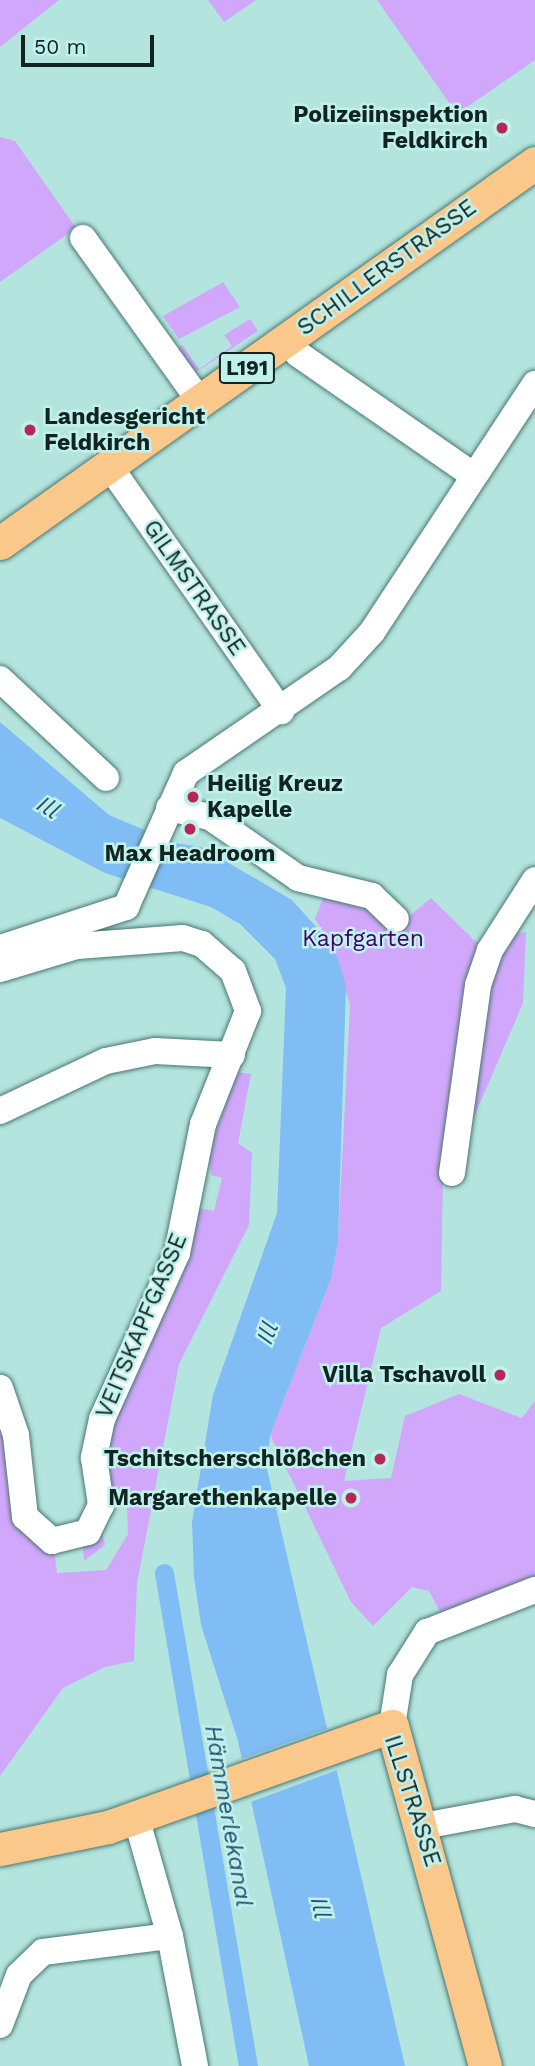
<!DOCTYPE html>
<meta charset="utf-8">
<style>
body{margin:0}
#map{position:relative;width:535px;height:2066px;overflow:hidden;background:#b4e4de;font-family:"Work Sans",sans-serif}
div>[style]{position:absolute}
.green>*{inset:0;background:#d1a7fc}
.water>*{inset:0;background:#80bdf4}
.pier>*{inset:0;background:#b4e4de}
.canal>*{height:19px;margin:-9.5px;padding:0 9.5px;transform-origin:9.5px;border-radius:9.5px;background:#80bdf4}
.roads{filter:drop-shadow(0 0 2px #497771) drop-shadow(0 0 2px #497771)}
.minor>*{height:26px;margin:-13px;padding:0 13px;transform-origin:13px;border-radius:13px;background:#fff}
.major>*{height:33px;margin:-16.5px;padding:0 16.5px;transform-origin:16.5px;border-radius:16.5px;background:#fbc88b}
.dots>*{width:19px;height:19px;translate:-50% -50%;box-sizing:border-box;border:4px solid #c0f1eb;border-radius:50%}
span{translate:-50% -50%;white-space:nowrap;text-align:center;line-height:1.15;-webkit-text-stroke:5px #c0f1eb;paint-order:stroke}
.shield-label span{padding:2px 5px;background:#c0f1eb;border:2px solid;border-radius:5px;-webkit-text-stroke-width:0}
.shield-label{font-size:21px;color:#112422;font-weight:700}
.poi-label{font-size:23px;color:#112422;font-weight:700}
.right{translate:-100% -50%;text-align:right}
.left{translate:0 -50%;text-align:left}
.street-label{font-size:23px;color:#112422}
.park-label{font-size:23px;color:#43006a}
.water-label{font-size:24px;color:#265277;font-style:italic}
.scale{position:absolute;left:21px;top:35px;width:133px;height:32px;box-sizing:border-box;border:4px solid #112422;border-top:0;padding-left:9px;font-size:21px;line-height:24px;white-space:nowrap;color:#112422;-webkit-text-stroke:5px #c0f1eb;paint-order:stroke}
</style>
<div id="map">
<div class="green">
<i style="clip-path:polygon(0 0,59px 0,0 47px)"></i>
<i style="clip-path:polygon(208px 0,256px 0,224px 22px)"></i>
<i style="clip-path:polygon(377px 0,535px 0,535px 60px,457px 114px)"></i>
<i style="clip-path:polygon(0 137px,15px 141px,76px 228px,0 282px)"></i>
<i style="clip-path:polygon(223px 282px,240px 307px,179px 339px,163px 316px)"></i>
<i style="clip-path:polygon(250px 319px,258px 331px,196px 372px,173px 350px,182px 345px,199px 369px,232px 346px,224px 335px)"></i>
<i style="clip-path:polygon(325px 893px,365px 901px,395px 928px,431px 898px,476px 942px,526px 932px,523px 1003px,465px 1138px,443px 1172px,441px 1291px,381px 1328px,344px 1481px,391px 1478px,405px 1416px,459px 1394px,522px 1418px,535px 1401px,535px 1590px,455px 1618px,440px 1612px,429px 1591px,412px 1587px,373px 1626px,351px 1602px,270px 1435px,331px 1279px,338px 1242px,350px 1005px,334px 947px,315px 919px)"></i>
<i style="clip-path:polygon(237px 1072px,251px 1074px,238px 1143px,252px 1153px,249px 1225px,179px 1364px,137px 1583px,134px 1661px,105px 1667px,63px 1688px,0 1776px,0 1417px,12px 1462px,54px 1548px,57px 1573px,106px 1570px,128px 1534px,127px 1507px,109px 1506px,105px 1440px,198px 1208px,214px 1211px,222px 1178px,211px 1175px,209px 1152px)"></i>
<i style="clip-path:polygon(101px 1530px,105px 1545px,84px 1561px,83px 1547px)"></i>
</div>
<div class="water">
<i style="clip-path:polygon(0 722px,109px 815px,175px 843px,201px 847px,292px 900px,334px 947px,346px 986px,338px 1242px,331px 1279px,270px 1435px,267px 1469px,405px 2066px,309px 2066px,238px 1741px,201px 1625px,194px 1577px,192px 1522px,213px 1395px,277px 1213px,286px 988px,275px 959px,240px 924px,211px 907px,105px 873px,0 818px)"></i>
</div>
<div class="pier">
<i style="clip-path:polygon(332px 1727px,340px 1769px,248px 1803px,238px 1760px)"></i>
</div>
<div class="canal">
<i style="left:164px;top:1573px;width:500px;rotate:80.33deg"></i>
</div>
<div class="roads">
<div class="minor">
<i style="left:83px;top:238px;width:199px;rotate:54.4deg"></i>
<i style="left:289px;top:339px;width:17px;rotate:59deg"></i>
<i style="left:298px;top:354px;width:213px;rotate:34.7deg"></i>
<i style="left:108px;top:464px;width:302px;rotate:55deg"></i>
<i style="left:0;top:679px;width:145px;rotate:43deg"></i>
<i style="left:169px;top:808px;width:42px;rotate:12.4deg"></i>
<i style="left:210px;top:817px;width:107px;rotate:34.7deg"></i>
<i style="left:298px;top:878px;width:76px;rotate:13.7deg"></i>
<i style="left:372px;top:896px;width:33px;rotate:44deg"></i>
<i style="left:0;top:948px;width:133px;rotate:-18deg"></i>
<i style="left:126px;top:907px;width:147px;rotate:-65.9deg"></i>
<i style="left:186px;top:773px;width:186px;rotate:-34.5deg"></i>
<i style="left:339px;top:668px;width:49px;rotate:-47.5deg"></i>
<i style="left:372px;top:632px;width:297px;rotate:-56.7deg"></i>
<i style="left:0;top:969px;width:80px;rotate:-16.6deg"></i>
<i style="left:77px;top:946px;width:106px;rotate:-4.3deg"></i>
<i style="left:183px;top:938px;width:20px;rotate:18deg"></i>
<i style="left:202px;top:944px;width:41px;rotate:41.1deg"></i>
<i style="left:233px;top:971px;width:43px;rotate:69.4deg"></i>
<i style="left:248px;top:1011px;width:122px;rotate:111.7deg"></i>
<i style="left:203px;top:1124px;width:132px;rotate:101.4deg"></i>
<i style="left:177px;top:1253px;width:182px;rotate:114.3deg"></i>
<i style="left:102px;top:1419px;width:40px;rotate:102deg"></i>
<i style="left:94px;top:1458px;width:48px;rotate:81.5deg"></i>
<i style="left:101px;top:1505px;width:30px;rotate:116deg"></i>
<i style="left:88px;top:1532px;width:37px;rotate:166deg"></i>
<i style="left:52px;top:1541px;width:36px;rotate:-138deg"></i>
<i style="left:25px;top:1517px;width:82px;rotate:-96.3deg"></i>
<i style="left:16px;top:1435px;width:50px;rotate:-108.8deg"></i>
<i style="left:0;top:1111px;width:117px;rotate:-25.3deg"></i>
<i style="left:106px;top:1061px;width:50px;rotate:-11.5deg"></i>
<i style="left:155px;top:1051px;width:77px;rotate:3deg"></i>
<i style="left:452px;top:1173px;width:190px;rotate:-82.1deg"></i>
<i style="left:478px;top:985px;width:37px;rotate:-71deg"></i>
<i style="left:490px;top:950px;width:83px;rotate:-57.3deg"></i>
<i style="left:392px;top:1726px;width:52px;rotate:-81.1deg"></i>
<i style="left:400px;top:1675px;width:51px;rotate:-57.9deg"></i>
<i style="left:427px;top:1632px;width:116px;rotate:-21.3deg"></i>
<i style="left:136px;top:1817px;width:124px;rotate:74.1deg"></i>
<i style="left:170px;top:1936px;width:132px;rotate:79.1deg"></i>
<i style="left:423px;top:1826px;width:94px;rotate:-10.5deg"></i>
<i style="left:515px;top:1809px;width:21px;rotate:14deg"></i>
<i style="left:0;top:2025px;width:53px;rotate:-69.2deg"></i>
<i style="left:19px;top:1975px;width:33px;rotate:-44deg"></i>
<i style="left:43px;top:1952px;width:128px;rotate:-7.2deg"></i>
</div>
<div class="major">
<i style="left:0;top:543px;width:656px;rotate:-35.39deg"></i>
<i style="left:0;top:1849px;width:110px;rotate:-11.5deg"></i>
<i style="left:108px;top:1827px;width:301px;rotate:-19.6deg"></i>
<i style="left:392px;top:1726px;width:352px;rotate:74.7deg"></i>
</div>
</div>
<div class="dots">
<i style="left:502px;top:128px;background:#b62757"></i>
<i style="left:30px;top:430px;background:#b62757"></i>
<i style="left:193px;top:797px;background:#b62757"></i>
<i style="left:190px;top:829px;background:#b62757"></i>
<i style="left:500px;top:1375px;background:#b62757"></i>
<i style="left:380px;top:1459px;background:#b62757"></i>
<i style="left:351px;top:1498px;background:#b62757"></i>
</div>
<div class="shield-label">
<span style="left:247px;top:368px">L191</span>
</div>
<div class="poi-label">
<span class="right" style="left:488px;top:128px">Polizeiinspektion<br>Feldkirch</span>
<span class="left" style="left:44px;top:430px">Landesgericht<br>Feldkirch</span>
<span class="left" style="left:207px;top:797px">Heilig Kreuz<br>Kapelle</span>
<span style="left:190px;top:854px">Max Headroom</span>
<span class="right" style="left:486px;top:1375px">Villa Tschavoll</span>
<span class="right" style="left:366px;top:1459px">Tschitscherschlößchen</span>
<span class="right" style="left:337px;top:1498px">Margarethenkapelle</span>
</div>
<div class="street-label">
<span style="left:387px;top:268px;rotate:-36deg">SCHILLERSTRASSE</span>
<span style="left:194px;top:588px;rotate:55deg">GILMSTRASSE</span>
<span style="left:142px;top:1326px;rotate:-67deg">VEITSKAPFGASSE</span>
<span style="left:412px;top:1801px;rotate:72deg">ILLSTRASSE</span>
</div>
<div class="park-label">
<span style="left:363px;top:939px">Kapfgarten</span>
</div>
<div class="water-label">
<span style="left:48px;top:808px;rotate:33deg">Ill</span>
<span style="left:268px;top:1333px;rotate:-68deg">Ill</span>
<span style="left:228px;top:1816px;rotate:80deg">Hämmerlekanal</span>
<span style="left:320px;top:1908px;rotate:78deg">Ill</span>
</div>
<div class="scale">50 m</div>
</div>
